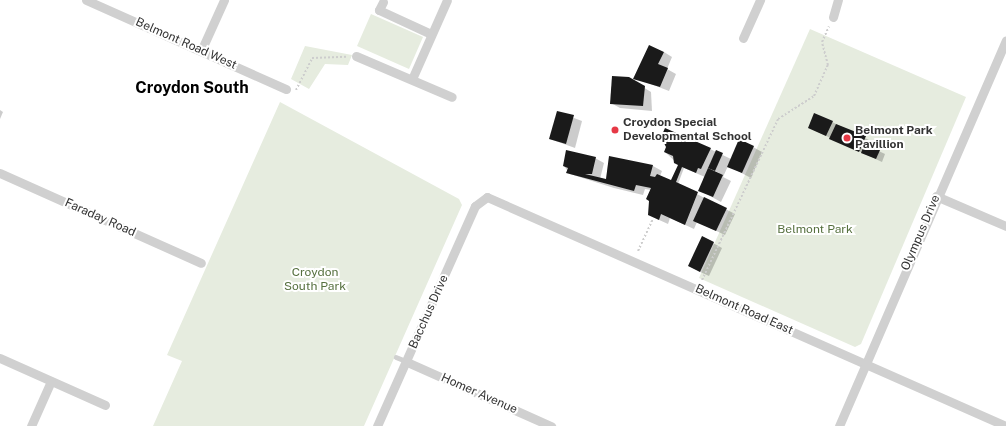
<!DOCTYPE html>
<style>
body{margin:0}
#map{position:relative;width:1006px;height:426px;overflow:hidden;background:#fff;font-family:"Public Sans",sans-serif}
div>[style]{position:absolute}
.green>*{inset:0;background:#e6ecdf}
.shadow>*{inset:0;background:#0003}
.building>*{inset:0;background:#1a1a1a}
.path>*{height:2px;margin-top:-1px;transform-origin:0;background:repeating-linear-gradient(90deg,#cdcdcd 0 2px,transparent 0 4px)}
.lane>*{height:4.5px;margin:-2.25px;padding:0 2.25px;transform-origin:2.25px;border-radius:2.25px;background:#d0d0d0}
.street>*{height:9px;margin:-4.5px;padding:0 4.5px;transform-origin:4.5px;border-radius:4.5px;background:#d0d0d0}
.dots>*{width:11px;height:11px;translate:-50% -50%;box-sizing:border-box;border:2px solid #fff;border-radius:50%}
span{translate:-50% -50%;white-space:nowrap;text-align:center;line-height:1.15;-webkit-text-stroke:4px #fff;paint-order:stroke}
.street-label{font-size:12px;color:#333}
.poi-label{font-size:12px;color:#333;font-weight:700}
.left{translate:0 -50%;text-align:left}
.park-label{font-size:12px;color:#56703f}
.district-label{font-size:16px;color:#000;font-weight:700}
</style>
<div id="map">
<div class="green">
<i style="clip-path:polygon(371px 14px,423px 37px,409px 69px,357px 46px)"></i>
<i style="clip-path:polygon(810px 29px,966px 97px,861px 344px,855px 347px,699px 278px)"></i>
<i style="clip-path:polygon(305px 46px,352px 55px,348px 65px,325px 64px,309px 89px,291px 79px)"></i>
<i style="clip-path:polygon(280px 102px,459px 199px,462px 205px,364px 426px,153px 426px,182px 361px,167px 355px)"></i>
</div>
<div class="shadow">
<i style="clip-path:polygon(664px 52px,672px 57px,667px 69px,676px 74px,669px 91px,635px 78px)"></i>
<i style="clip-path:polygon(638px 84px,651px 92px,652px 111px,620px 108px,611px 103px)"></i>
<i style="clip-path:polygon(0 110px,3px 112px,0 119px)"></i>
<i style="clip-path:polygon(558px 112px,582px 121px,575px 148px,550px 139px)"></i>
<i style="clip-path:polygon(832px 122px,871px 141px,868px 146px,885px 154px,882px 162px,809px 128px)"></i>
<i style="clip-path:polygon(evenodd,753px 147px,762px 152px,751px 178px,728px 166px,723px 177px,731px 181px,721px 202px,699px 190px,705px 177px,684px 168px,678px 184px,735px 214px,725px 235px,697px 222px,694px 229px,670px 218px,668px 224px,657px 219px,651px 190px,645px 189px,643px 195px,614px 188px,570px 174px,564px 166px,595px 158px,604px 163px,600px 179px,606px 180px,609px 157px,653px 166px,662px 171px,660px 176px,672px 182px,679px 165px,665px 152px,710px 149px,731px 159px,753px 147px,712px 169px,719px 173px,719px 174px,711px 171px,712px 169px)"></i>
<i style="clip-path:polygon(713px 243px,722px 248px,709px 276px,698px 271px)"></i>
</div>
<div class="building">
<i style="clip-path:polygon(649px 45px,664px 52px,658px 64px,668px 68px,660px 87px,633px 79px)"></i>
<i style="clip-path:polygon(612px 76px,629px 77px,645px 86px,643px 106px,610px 104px)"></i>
<i style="clip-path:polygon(557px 111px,574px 115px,566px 144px,549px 139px)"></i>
<i style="clip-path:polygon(814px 113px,833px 121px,826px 136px,808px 128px)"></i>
<i style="clip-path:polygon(836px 124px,866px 136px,859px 152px,829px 139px)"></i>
<i style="clip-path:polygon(665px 128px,711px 148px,701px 169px,698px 168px,696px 173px,682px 167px,676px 182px,698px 192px,685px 225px,661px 214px,659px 220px,648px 215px,649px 201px,646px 199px,651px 188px,636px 185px,634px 191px,566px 173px,568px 168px,563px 166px,566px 150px,596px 157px,592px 174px,585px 174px,606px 179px,609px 156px,653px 165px,650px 176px,655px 177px,657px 174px,671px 180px,678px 165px,674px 163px,673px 156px,664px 152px,666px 147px,661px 137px)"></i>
<i style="clip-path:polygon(739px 139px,754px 146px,742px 173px,727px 167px)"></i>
<i style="clip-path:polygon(865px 143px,880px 150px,876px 159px,861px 153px)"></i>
<i style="clip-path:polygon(716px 150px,723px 153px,715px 171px,708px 168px)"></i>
<i style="clip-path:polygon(708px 168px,723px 175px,713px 197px,698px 191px)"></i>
<i style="clip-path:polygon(704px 197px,727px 208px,716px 231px,693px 221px)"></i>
<i style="clip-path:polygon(702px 236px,714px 242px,700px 272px,688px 266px)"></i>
</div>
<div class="path">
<i style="left:296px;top:90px;width:36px;rotate:-63deg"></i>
<i style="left:312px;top:58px;width:34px;rotate:-2deg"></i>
<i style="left:638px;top:251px;width:35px;rotate:-65deg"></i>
<i style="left:702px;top:280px;width:178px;rotate:-64.7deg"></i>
<i style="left:778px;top:119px;width:43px;rotate:-32.6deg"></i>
<i style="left:814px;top:96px;width:34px;rotate:-66deg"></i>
<i style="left:828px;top:65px;width:24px;rotate:-105deg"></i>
<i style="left:822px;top:42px;width:17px;rotate:-66deg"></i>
</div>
<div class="lane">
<i style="left:396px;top:357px;width:11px;rotate:22deg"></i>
</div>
<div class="street">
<i style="left:86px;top:0;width:219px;rotate:24deg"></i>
<i style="left:383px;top:2px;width:9px;rotate:117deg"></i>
<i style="left:379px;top:10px;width:57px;rotate:24.8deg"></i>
<i style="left:833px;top:17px;width:18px;rotate:-74deg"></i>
<i style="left:743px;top:38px;width:42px;rotate:-65.9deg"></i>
<i style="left:201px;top:51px;width:56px;rotate:-65.7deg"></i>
<i style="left:356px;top:56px;width:104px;rotate:23.1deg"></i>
<i style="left:412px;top:79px;width:86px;rotate:-66.1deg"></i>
<i style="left:0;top:173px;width:220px;rotate:24.1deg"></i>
<i style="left:936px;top:196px;width:76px;rotate:23.2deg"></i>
<i style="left:0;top:358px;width:115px;rotate:24.1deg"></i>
<i style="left:407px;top:362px;width:158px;rotate:24deg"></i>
<i style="left:31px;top:426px;width:49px;rotate:-66deg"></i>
<i style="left:377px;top:426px;width:241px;rotate:-66deg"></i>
<i style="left:475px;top:206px;width:15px;rotate:-37deg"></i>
<i style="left:487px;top:197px;width:567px;rotate:23.81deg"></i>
<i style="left:839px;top:426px;width:420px;rotate:-66.6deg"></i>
</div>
<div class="dots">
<i style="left:615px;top:130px;background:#e63946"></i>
<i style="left:847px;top:138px;background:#e63946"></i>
</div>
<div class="street-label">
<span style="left:186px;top:44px;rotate:24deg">Belmont Road West</span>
<span style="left:100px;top:218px;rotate:24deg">Faraday Road</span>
<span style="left:921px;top:233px;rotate:-67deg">Olympus Drive</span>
<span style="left:744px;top:310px;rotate:24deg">Belmont Road East</span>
<span style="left:429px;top:312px;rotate:-66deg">Bacchus Drive</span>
<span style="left:479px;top:394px;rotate:24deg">Homer Avenue</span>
</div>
<div class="poi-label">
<span class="left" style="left:623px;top:130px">Croydon Special<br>Developmental School</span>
<span class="left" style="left:855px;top:138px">Belmont Park<br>Pavillion</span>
</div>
<div class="park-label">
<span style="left:815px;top:230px">Belmont Park</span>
<span style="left:315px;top:280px">Croydon<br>South Park</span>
</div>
<div class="district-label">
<span style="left:192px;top:88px">Croydon South</span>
</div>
</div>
